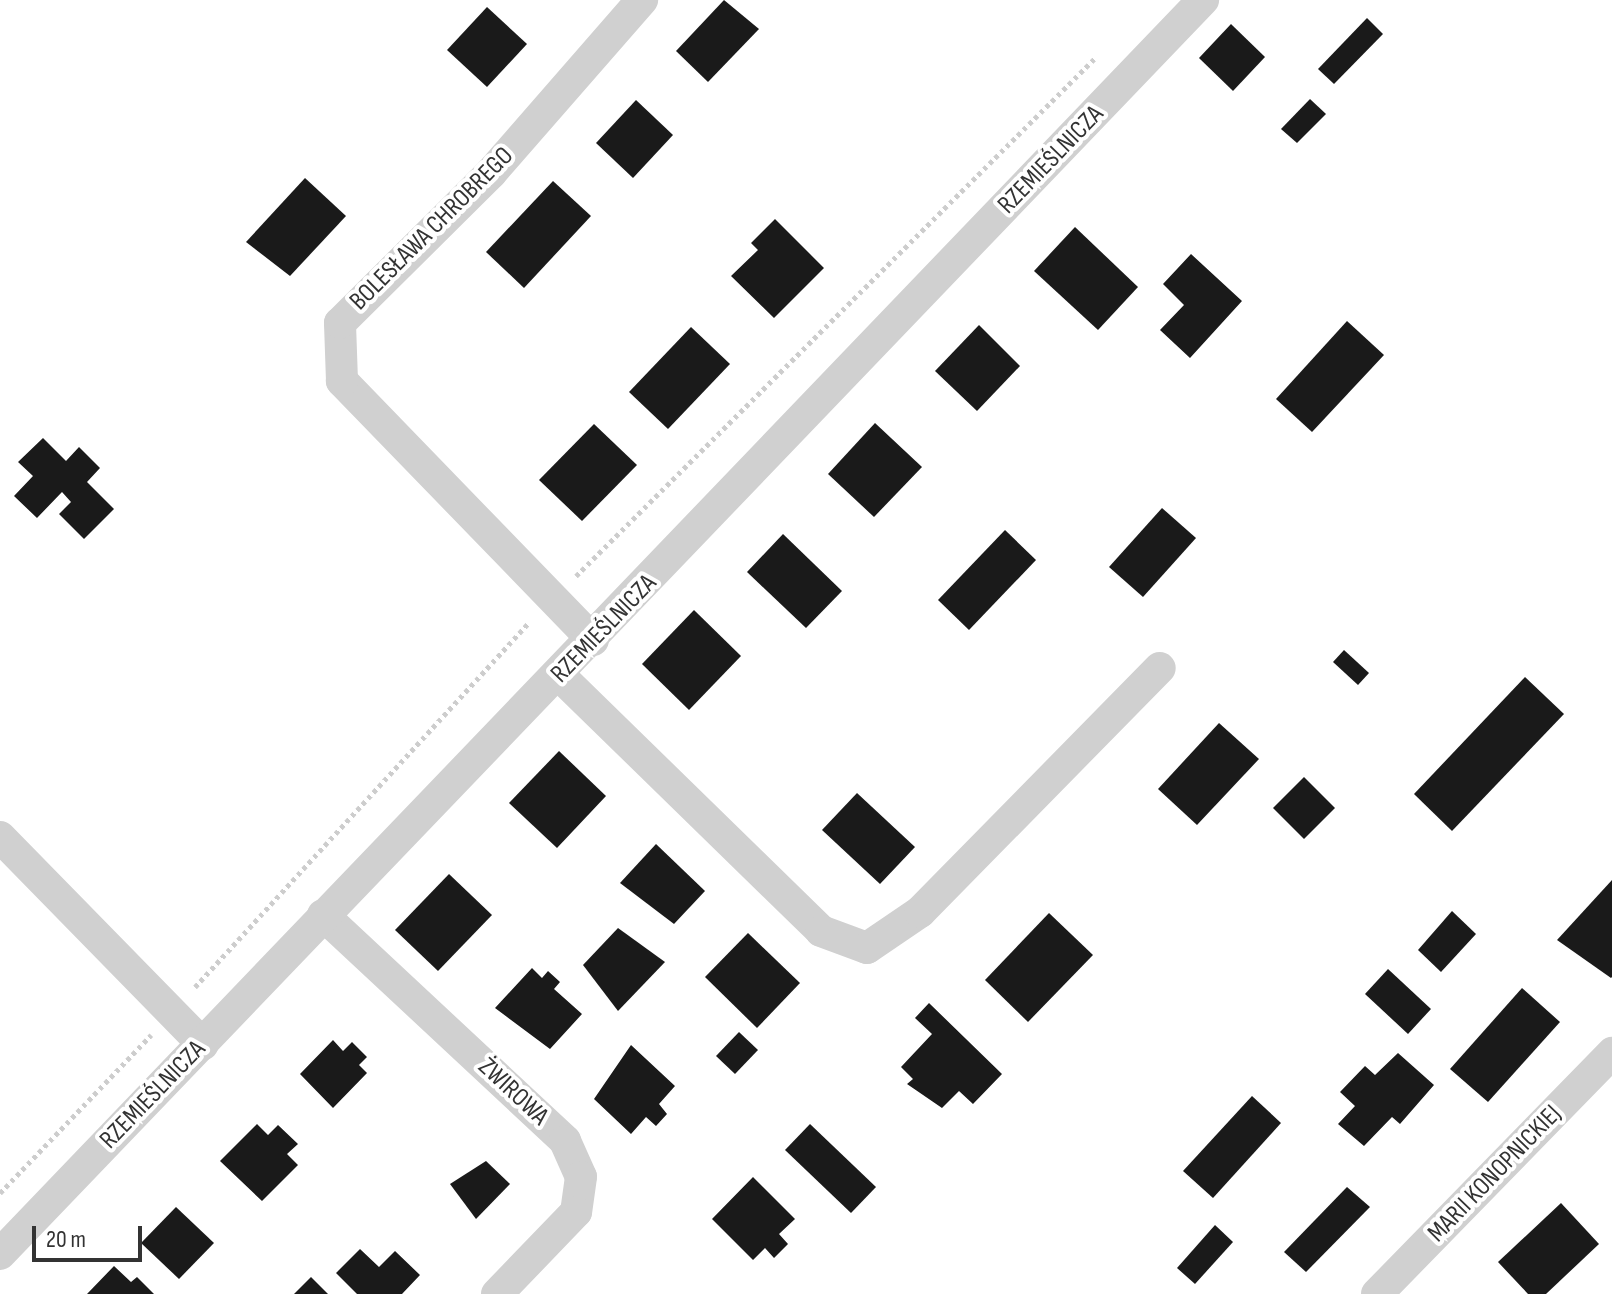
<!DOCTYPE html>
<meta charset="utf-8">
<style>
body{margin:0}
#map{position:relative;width:1612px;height:1294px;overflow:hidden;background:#fff;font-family:"Sofia Sans Condensed",sans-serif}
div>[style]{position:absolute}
.building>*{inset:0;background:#1a1a1a}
.path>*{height:5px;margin-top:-2.5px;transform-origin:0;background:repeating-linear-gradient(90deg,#cdcdcd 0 4px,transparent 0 8px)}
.minor>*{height:32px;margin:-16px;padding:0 16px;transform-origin:16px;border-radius:16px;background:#d0d0d0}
span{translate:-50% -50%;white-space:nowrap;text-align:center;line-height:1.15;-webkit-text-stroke:8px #fff;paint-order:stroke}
.street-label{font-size:26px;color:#333}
.scale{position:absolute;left:32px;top:1226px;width:110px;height:36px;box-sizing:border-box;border:4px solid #333;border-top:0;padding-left:10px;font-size:24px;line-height:28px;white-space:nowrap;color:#333;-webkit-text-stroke:6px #fff;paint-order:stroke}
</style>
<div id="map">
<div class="building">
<i style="clip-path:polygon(724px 0,759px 29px,708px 82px,676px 51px)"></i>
<i style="clip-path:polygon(487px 7px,527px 44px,487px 87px,447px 50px)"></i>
<i style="clip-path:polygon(1367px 18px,1383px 34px,1334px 84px,1318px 69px)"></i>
<i style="clip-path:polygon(1231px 24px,1265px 57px,1233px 91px,1199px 58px)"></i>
<i style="clip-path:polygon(1310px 99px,1326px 114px,1297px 143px,1281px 129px)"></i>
<i style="clip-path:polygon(636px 100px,673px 135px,633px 178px,596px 143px)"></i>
<i style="clip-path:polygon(305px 178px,346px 216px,290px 276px,246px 242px)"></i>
<i style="clip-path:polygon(553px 181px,591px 216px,524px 288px,486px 252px)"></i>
<i style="clip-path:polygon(775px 219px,824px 268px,774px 318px,731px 276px,758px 250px,751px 243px)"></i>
<i style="clip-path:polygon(1075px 227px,1138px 287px,1098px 330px,1034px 271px)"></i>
<i style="clip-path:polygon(1191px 254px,1242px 301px,1190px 358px,1160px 330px,1184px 305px,1163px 284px)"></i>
<i style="clip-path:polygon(1347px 321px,1384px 355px,1312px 432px,1276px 399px)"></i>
<i style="clip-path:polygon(979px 325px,1020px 366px,977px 411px,935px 371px)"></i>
<i style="clip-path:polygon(691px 327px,730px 364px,668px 429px,629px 392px)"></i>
<i style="clip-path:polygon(875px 423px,922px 467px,874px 517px,828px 474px)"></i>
<i style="clip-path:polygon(594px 424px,637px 465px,582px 521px,539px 480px)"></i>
<i style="clip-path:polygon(43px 438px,66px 461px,79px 447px,100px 468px,87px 482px,114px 509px,84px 539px,59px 514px,71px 502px,62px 492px,37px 518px,14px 496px,33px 476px,18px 462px)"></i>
<i style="clip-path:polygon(1162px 508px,1196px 538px,1143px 597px,1109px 567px)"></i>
<i style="clip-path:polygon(1005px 530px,1036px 560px,969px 630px,938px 600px)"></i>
<i style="clip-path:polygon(783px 534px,842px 591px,806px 628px,747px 572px)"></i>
<i style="clip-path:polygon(694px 610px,741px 656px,689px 710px,642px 664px)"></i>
<i style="clip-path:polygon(1344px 650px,1369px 673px,1358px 685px,1333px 662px)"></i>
<i style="clip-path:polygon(1525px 677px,1564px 714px,1452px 831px,1414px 794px)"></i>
<i style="clip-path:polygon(1219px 723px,1259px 759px,1197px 825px,1158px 789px)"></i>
<i style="clip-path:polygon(559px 751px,606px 796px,557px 848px,509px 803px)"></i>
<i style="clip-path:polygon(1304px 777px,1335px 808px,1304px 839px,1273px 808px)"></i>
<i style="clip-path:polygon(857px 793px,915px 847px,880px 884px,822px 830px)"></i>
<i style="clip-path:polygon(656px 844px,705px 891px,674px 924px,620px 883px)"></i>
<i style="clip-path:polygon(449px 874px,492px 915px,438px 971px,395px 930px)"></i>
<i style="clip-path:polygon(1612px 880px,1612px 977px,1611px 978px,1557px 940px)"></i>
<i style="clip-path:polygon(1452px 911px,1476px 934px,1441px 972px,1418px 950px)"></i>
<i style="clip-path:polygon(1049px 913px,1093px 955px,1028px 1022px,985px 980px)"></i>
<i style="clip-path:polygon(618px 928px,665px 962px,618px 1011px,583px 965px)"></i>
<i style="clip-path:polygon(748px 933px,800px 983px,757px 1028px,705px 977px)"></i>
<i style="clip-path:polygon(532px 968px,542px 978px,548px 971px,560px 982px,554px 989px,582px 1014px,550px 1049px,495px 1008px)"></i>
<i style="clip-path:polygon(1388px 969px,1431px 1009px,1408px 1034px,1365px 994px)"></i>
<i style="clip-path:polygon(1522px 988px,1560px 1022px,1488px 1102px,1450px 1069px)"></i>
<i style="clip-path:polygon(929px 1003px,1002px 1074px,973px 1104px,959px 1091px,942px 1108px,907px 1084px,913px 1079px,901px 1067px,932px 1034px,915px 1018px)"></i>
<i style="clip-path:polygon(739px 1032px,758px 1050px,735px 1074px,716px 1056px)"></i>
<i style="clip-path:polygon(333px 1040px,343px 1051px,352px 1042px,367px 1057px,359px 1065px,367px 1073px,333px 1108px,300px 1074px)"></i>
<i style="clip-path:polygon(631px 1045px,675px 1086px,659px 1104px,667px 1114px,656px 1126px,646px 1117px,631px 1134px,594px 1099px)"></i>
<i style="clip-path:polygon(1398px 1053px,1434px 1085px,1400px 1124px,1392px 1117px,1364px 1146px,1338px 1124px,1355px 1106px,1340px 1092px,1365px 1066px,1375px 1075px)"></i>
<i style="clip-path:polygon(1252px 1096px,1281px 1123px,1213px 1198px,1183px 1171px)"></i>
<i style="clip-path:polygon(257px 1124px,268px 1135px,278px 1125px,298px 1144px,287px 1154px,298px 1165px,262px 1201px,220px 1161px)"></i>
<i style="clip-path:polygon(810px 1124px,876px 1187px,851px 1213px,785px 1150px)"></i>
<i style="clip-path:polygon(486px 1161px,510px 1184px,476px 1219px,450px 1184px)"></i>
<i style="clip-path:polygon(753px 1177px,795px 1219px,779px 1234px,788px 1244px,774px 1258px,765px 1248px,753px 1260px,712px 1219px)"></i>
<i style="clip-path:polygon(1347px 1187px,1370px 1207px,1306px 1272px,1284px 1252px)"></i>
<i style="clip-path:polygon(1561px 1203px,1599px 1244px,1546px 1294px,1528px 1294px,1498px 1262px)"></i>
<i style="clip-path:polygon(176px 1207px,214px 1243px,179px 1279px,141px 1243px)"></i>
<i style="clip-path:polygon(1215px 1225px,1233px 1242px,1195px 1284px,1177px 1268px)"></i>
<i style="clip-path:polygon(360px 1249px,379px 1267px,395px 1251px,420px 1275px,402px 1294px,357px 1294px,336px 1273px)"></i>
<i style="clip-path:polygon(114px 1266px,131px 1282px,137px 1277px,154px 1294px,87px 1294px)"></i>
<i style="clip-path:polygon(311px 1277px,328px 1294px,294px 1294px)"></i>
</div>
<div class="path">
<i style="left:576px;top:576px;width:733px;rotate:-44.94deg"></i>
<i style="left:195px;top:987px;width:495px;rotate:-47.5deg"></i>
<i style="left:0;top:1193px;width:219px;rotate:-46.3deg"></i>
</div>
<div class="minor">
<i style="left:593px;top:640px;width:361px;rotate:-134.1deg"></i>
<i style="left:342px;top:381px;width:58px;rotate:-92deg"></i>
<i style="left:340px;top:323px;width:213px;rotate:-44.8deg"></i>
<i style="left:491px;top:173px;width:230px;rotate:-48.9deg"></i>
<i style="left:559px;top:675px;width:366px;rotate:44.3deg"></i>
<i style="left:821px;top:931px;width:49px;rotate:20.3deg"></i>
<i style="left:867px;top:948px;width:64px;rotate:-34.2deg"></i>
<i style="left:920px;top:912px;width:342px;rotate:-45.5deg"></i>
<i style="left:0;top:837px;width:290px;rotate:45.6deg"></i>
<i style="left:323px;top:915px;width:331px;rotate:43deg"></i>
<i style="left:565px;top:1141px;width:39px;rotate:66deg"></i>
<i style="left:581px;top:1177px;width:35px;rotate:98deg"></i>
<i style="left:576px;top:1212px;width:114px;rotate:133.9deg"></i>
<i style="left:0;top:1254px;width:1738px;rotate:-46.19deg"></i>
<i style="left:1377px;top:1294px;width:337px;rotate:-45.7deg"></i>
</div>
<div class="street-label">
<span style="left:1051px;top:160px;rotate:-46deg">RZEMIEŚLNICZA</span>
<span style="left:432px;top:229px;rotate:-45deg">BOLESŁAWA CHROBREGO</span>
<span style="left:604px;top:629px;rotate:-46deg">RZEMIEŚLNICZA</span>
<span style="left:513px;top:1092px;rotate:43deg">ŻWIROWA</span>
<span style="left:153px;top:1095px;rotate:-46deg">RZEMIEŚLNICZA</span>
<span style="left:1495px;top:1174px;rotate:-46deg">MARII KONOPNICKIEJ</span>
</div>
<div class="scale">20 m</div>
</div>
